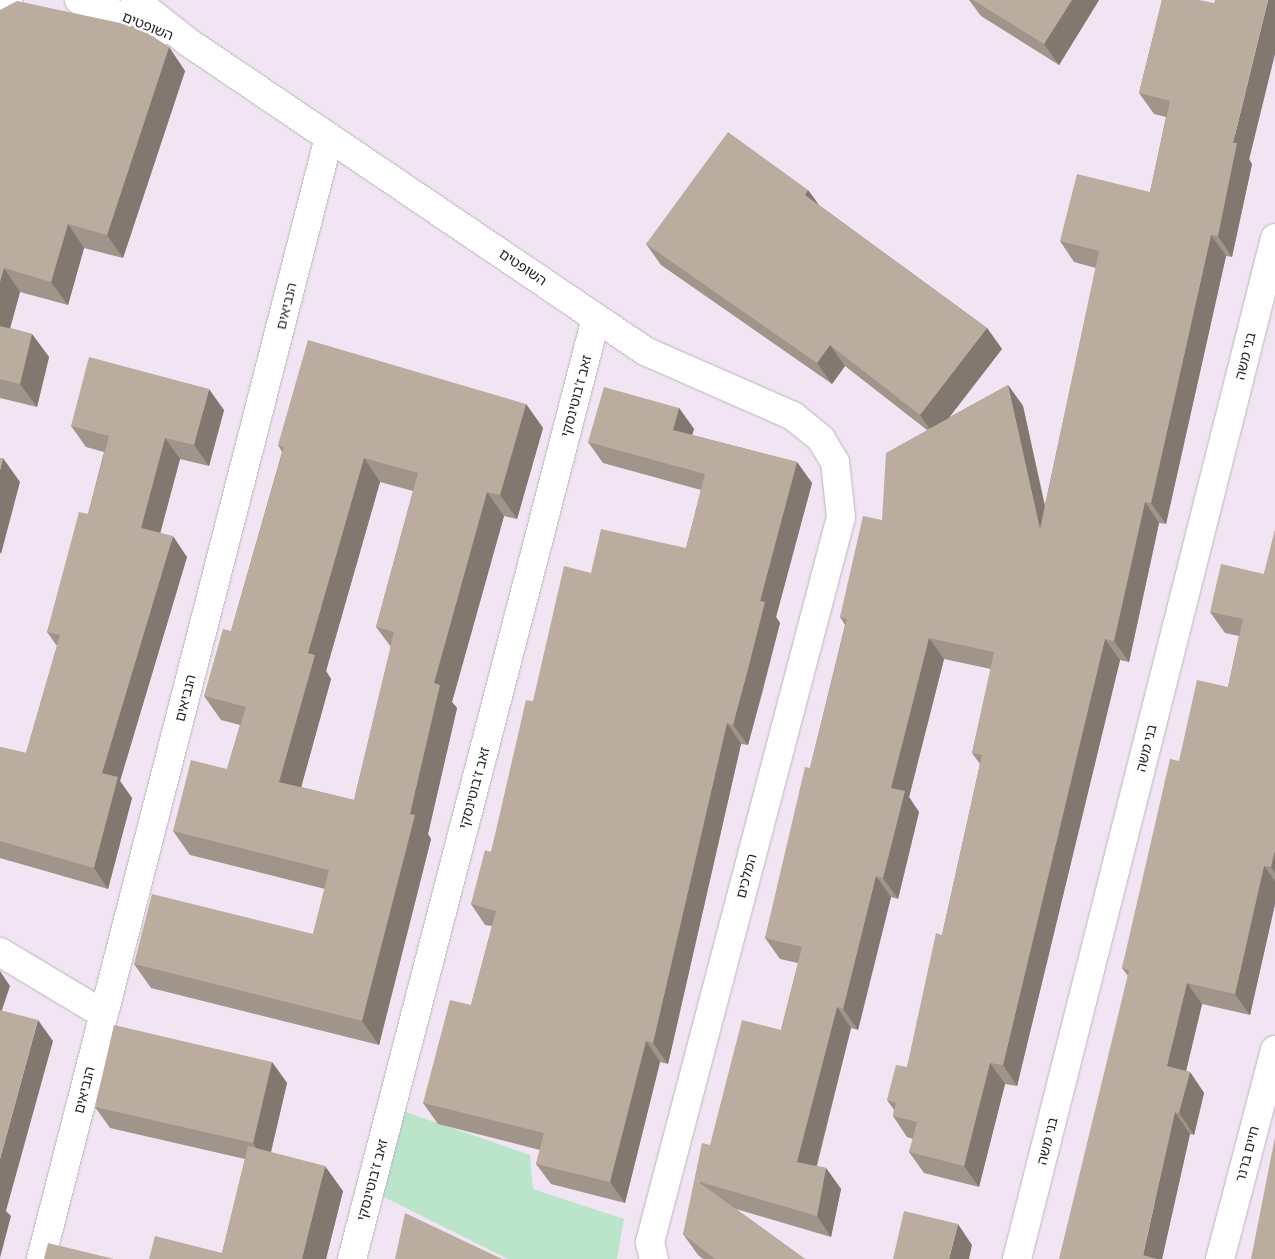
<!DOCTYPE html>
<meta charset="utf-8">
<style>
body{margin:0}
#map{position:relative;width:1275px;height:1259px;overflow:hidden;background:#f2e5f3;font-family:"Exo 2","Noto Sans Hebrew",sans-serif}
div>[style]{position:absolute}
.green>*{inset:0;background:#bae5cb}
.roads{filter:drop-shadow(0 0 1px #beb2c0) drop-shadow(0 0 1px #beb2c0)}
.minor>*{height:28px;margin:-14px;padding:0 14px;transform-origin:14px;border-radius:14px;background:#fff}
.wall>*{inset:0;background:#a1948a}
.shaded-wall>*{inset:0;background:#837870}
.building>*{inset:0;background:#bbaca0}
span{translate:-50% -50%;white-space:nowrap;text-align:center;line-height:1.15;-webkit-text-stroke:5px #fff;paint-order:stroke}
.street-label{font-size:14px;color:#272227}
</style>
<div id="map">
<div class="green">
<i style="clip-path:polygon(391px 1107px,530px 1155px,533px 1189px,624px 1219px,617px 1259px,508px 1259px,376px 1193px)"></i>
</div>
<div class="roads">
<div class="minor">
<i style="left:79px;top:0;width:88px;rotate:20.7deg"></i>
<i style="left:135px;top:0;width:68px;rotate:38.4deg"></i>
<i style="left:188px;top:42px;width:552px;rotate:34.06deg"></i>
<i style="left:645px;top:351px;width:162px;rotate:23.7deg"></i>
<i style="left:793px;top:416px;width:36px;rotate:39deg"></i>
<i style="left:821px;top:439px;width:27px;rotate:59deg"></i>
<i style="left:835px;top:462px;width:55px;rotate:83.8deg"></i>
<i style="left:841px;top:517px;width:750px;rotate:104.76deg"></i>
<i style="left:650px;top:1242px;width:17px;rotate:77deg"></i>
<i style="left:0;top:18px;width:20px;rotate:-66deg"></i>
<i style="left:0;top:952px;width:120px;rotate:31deg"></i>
<i style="left:41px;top:1259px;width:1158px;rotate:-75.6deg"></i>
<i style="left:352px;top:1259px;width:972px;rotate:-75.46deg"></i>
<i style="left:1017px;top:1259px;width:1053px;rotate:-75.82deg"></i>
<i style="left:1220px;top:1259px;width:216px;rotate:-75.3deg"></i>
</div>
</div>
<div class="wall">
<i style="clip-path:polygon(969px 0,1099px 0,1059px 65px,981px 16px)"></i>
<i style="clip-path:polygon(1162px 0,1252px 164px,1232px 257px,1226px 256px,1166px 524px,1159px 523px,1129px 662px,1120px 660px,1017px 1086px,1005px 1084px,979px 1187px,924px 1173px,909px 1152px,913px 1139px,907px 1137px,893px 1116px,894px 1110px,887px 1100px,907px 1067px,942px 935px,980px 764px,972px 753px,991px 669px,944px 659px,909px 797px,919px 812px,898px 899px,891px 897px,858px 1030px,851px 1028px,817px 1166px,826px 1168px,841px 1189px,831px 1237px,736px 1209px,805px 1259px,703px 1259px,698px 1255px,683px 1234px,710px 1145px,781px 1030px,798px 963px,780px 959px,765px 938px,810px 768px,845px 625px,840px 617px,882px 520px,927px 430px,845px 366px,832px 384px,661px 265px,646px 244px,808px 190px,819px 205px,987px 328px,1002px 349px,948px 418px,1008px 385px,1023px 406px,1045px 505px,1096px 268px,1074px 262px,1060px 241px,1150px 192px,1166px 117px,1154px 114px,1139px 93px)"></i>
<i style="clip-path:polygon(0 10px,169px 47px,185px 71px,123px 258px,84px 248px,68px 305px,20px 292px,10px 328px,32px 334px,49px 357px,37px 407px,0 398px)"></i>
<i style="clip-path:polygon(evenodd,526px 404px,543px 428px,517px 519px,504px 516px,452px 702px,457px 708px,428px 834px,431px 839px,379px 1045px,151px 988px,134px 964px,313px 934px,325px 889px,190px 855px,173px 831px,227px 769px,240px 725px,221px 720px,204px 696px,231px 631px,282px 452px,278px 445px,526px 404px,380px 482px,413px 491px,376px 627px,391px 647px,354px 800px,301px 787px,331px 679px,326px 671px,380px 482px)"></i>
<i style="clip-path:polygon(679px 408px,694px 429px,692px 435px,797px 462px,812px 483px,776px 617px,780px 623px,762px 694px,748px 745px,741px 744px,668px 1064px,660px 1062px,625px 1203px,551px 1184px,536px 1164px,540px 1150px,438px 1124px,423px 1103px,471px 1005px,492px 926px,485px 925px,471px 904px,491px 852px,533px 701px,591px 573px,686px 548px,701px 490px,603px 463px,588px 442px)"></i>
<i style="clip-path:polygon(224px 410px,209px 466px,180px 459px,160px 533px,187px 557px,120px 781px,132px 798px,108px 889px,0 858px,0 747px,26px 753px,57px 646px,47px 632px,88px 514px,104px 452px,86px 447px,71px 426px)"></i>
<i style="clip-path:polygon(1275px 530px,1275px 904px,1250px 1015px,1202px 1004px,1186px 1071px,1190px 1072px,1204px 1093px,1194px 1135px,1190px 1134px,1162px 1259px,1128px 976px,1122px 968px,1179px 761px,1228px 687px,1239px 636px,1225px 633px,1210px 612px,1264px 574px)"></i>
<i style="clip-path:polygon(272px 1062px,287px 1083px,271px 1152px,343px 1191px,326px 1259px,149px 1259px,222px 1253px,245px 1159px,110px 1128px,95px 1107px)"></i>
</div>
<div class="shaded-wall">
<i style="clip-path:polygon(1072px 0,1099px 0,1059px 65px,1044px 44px)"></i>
<i style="clip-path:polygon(1268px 0,1275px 0,1275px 54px,1249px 160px,1252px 164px,1232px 257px,1218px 236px,1233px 143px)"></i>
<i style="clip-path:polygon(169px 47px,185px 71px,123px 258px,107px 235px)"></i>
<i style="clip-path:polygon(808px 190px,823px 211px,805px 195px)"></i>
<i style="clip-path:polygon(68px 224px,84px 248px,68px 305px,51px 282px)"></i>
<i style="clip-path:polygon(1211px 235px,1226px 256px,1166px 524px,1151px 503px)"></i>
<i style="clip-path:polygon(4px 268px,20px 292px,5px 347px,0 340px,0 282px)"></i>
<i style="clip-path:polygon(987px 328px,1002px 349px,935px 436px,920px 415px)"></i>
<i style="clip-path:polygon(32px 334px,49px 357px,37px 407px,20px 384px)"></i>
<i style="clip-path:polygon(830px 345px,845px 366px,832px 384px,817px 363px)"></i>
<i style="clip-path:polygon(1008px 385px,1023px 406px,1054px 550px,1040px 529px)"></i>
<i style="clip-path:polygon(209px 389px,224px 410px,209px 466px,194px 445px)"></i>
<i style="clip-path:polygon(526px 404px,543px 428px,517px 519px,500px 495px)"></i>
<i style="clip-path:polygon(679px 408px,694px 429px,687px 451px,673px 430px)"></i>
<i style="clip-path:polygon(165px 438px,180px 459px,156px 549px,141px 528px)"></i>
<i style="clip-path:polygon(3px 458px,20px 482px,1px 554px,0 552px,0 470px)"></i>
<i style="clip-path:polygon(364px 458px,380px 482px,326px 671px,331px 679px,296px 806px,279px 782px,308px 653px)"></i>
<i style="clip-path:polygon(797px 462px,812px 483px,776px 617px,780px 623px,748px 745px,733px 725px,760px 601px)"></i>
<i style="clip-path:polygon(487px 492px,504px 516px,452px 702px,457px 708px,428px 834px,431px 839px,379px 1045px,362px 1021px,410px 814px,434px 683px)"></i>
<i style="clip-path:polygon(1145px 502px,1159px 523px,1129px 662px,1114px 641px)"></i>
<i style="clip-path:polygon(173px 536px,187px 557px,120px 781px,132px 798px,108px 889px,94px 868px,102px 773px)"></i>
<i style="clip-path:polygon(929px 638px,944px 659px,909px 797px,919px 812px,898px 899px,883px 878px,891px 788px)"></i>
<i style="clip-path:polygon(1105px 639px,1120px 660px,1017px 1086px,1003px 1065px)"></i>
<i style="clip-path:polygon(727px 723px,741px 744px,668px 1064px,653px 1043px)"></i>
<i style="clip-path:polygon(1275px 850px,1275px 873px,1271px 867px)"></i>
<i style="clip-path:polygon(1264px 866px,1275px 881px,1275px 904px,1250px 1015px,1235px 994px)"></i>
<i style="clip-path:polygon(876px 876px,891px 897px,858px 1030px,843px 1009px)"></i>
<i style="clip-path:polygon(0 971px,10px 986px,0 1016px)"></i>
<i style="clip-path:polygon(1187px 983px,1202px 1004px,1182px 1088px,1167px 1066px)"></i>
<i style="clip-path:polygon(837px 1007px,851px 1028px,812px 1183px,797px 1162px)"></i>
<i style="clip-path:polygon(38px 1020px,53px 1041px,6px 1211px,11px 1216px,0 1258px,0 1159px)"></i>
<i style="clip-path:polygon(646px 1041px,660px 1062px,625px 1203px,610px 1182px)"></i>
<i style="clip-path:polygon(272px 1062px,287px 1083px,268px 1164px,253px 1143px)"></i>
<i style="clip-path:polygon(990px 1063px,1005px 1084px,979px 1187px,964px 1166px)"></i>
<i style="clip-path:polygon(1190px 1072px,1204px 1093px,1194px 1135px,1179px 1113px)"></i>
<i style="clip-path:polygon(1175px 1112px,1190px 1134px,1162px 1259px,1146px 1259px,1143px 1255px)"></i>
<i style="clip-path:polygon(325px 1166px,343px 1191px,326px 1259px,302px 1259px)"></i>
<i style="clip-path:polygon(826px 1168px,841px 1189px,831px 1237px,817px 1216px)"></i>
<i style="clip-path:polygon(958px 1224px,972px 1245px,969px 1259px,949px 1259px)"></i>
</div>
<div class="building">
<i style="clip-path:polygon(973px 0,1072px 0,1044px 44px)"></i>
<i style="clip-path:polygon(1162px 0,1199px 0,1214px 3px,1215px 0,1268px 0,1233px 143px,1237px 143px,1218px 236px,1211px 235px,1151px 503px,1145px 502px,1114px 641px,1105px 639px,1003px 1065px,990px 1063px,964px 1166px,909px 1152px,917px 1122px,893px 1116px,896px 1103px,887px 1100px,896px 1065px,907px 1067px,936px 933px,942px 935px,982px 755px,972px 753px,994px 652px,929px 638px,891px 788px,905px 791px,883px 878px,876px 876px,843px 1009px,837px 1007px,797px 1162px,826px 1168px,817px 1216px,697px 1181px,805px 1259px,715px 1259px,683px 1234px,702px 1143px,710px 1145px,742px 1020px,781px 1030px,802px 947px,765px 938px,805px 767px,810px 768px,847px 619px,840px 617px,863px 516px,882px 520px,886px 453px,1008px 385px,1040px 529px,1099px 251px,1060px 241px,1077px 174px,1150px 192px,1170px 101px,1139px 93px)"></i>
<i style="clip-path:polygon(17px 1px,139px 27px,169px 47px,107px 235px,68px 224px,51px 282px,4px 268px,0 282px,0 10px)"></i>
<i style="clip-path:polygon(728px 132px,808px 190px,805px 195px,987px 328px,920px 415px,830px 345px,817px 363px,646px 244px)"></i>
<i style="clip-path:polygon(0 326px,32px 334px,20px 384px,0 379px)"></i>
<i style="clip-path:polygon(evenodd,308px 340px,526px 404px,500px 495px,487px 492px,434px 683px,440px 685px,410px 814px,415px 815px,362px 1021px,134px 964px,152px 894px,313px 934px,329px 870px,173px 831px,191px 760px,227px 769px,246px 707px,204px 696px,223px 629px,231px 631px,284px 447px,278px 445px,308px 340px,364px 458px,418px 473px,376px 627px,394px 632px,354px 800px,279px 782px,315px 655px,308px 653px,364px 458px)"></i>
<i style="clip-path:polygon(89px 357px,209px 389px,194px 445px,165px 438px,141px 528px,173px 536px,102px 773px,118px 777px,94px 868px,0 841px,0 747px,26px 753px,60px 635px,47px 632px,79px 512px,88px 514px,109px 436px,71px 426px)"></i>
<i style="clip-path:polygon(604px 387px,679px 408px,673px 430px,797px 462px,760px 601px,765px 602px,747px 673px,733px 725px,727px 723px,653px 1043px,646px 1041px,610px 1182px,536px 1164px,544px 1133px,423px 1103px,450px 1000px,471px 1005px,496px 911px,471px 904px,485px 850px,491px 852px,526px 700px,533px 701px,564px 566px,591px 573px,601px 529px,686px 548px,705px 474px,588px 442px)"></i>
<i style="clip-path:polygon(0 458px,3px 458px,0 470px)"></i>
<i style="clip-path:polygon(1275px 530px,1275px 850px,1271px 867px,1264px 866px,1235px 994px,1187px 983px,1167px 1066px,1190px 1072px,1179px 1113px,1175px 1112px,1143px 1255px,1157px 1259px,1059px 1259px,1129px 970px,1122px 968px,1170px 759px,1179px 761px,1197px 680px,1228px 687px,1243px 619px,1210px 612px,1221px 564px,1264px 574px)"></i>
<i style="clip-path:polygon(0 1010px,38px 1020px,0 1159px)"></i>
<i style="clip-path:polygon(114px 1025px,272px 1062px,253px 1143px,95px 1107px)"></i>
<i style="clip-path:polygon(1275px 1137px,1275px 1259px,1251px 1259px)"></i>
<i style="clip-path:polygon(248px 1146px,325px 1166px,302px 1259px,149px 1259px,155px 1236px,222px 1253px)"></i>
<i style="clip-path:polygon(904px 1211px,958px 1224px,949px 1259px,893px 1259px)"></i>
<i style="clip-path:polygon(405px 1213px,502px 1259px,395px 1259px)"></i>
<i style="clip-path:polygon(48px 1243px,114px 1259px,44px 1259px)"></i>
</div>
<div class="street-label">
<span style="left:148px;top:26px;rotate:22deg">השופטים</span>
<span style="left:523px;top:267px;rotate:34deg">השופטים</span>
<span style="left:286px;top:306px;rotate:-76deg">הנביאים</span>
<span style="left:1245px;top:356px;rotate:-76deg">בני משה</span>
<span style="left:576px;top:396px;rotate:-75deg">זאב ז'בוטינסקי</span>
<span style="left:185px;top:698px;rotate:-76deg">הנביאים</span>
<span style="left:1146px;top:748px;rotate:-76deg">בני משה</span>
<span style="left:474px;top:788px;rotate:-75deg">זאב ז'בוטינסקי</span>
<span style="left:746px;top:876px;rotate:-75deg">המלכים</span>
<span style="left:84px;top:1090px;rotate:-76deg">הנביאים</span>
<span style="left:1047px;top:1141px;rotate:-76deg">בני משה</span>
<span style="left:1247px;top:1154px;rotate:-75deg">חיים ברנר</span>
<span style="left:372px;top:1180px;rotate:-75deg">זאב ז'בוטינסקי</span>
</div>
</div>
